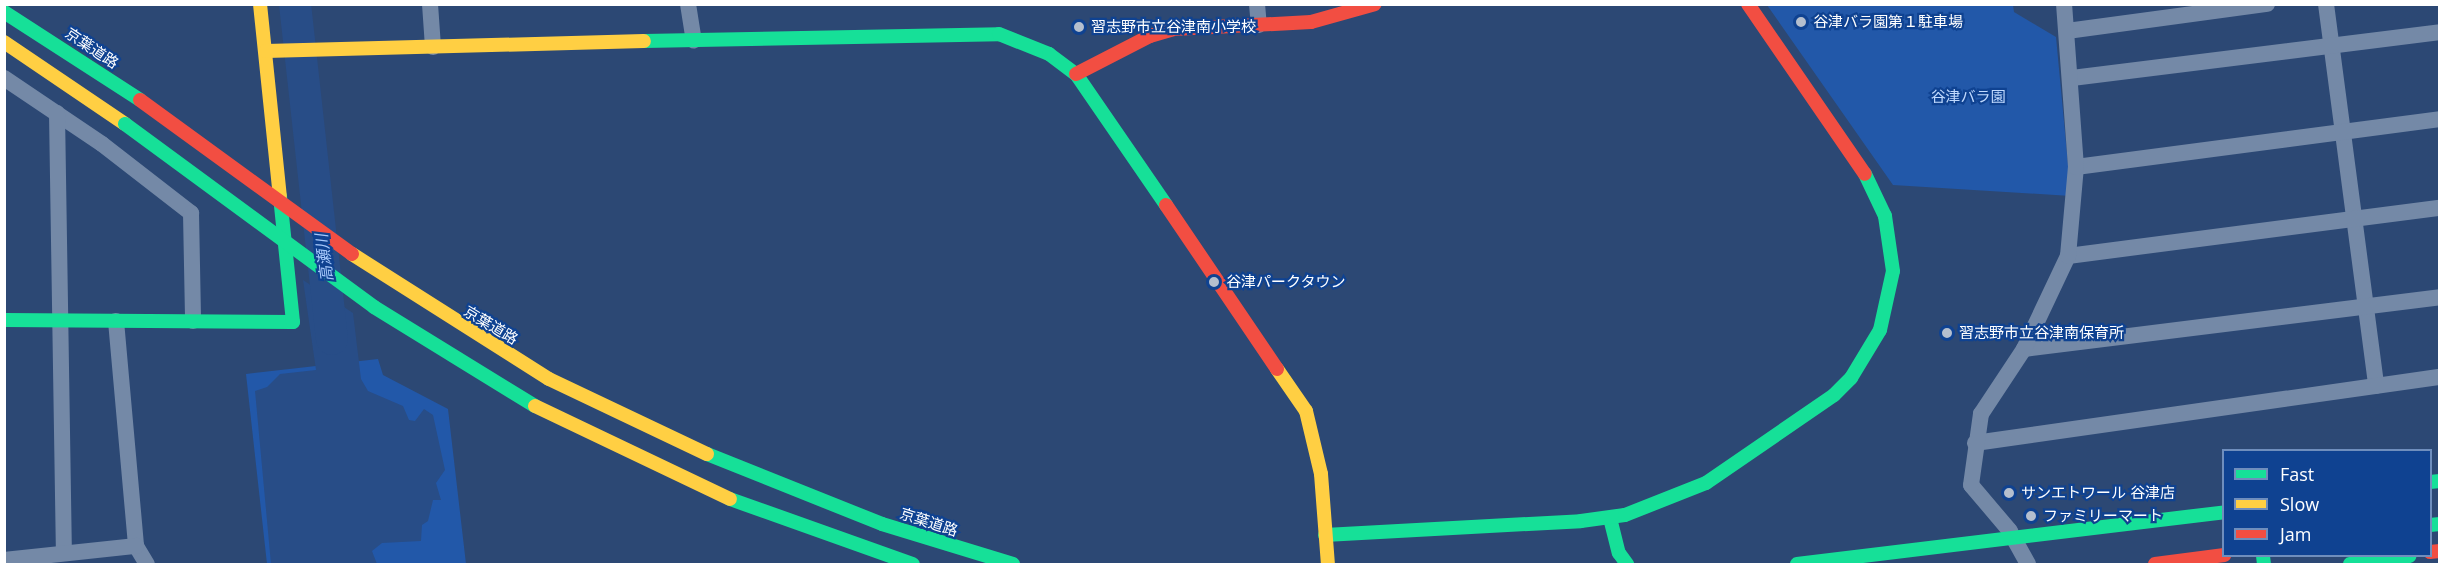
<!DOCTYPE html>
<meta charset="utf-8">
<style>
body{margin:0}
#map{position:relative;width:2444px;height:569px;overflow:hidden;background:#2c4874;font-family:"Open Sans","Noto Sans JP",sans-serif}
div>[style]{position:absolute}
.green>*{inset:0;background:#2258a9}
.water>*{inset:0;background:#284d87}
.river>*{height:32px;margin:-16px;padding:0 16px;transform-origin:16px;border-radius:16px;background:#284d87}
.street>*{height:16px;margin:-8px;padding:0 8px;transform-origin:8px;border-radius:8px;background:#7489a7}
.fast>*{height:14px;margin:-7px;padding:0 7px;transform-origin:7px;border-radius:7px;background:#16e098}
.slow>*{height:14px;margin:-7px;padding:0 7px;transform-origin:7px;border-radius:7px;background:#ffcf43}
.jam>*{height:14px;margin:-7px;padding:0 7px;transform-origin:7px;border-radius:7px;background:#f24e42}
.fast-bridge>*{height:14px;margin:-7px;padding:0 7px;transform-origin:7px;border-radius:7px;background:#16e098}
.slow-bridge>*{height:14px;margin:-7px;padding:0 7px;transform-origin:7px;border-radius:7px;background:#ffcf43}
.jam-bridge>*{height:14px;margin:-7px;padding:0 7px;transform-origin:7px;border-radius:7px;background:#f24e42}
.dots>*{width:16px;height:16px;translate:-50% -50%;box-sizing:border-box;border:3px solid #0f4291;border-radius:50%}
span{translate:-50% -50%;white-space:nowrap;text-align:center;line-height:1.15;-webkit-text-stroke:4.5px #0f4291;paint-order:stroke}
.poi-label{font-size:15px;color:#fff}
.left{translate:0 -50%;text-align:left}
.street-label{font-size:15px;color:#fff}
.park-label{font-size:15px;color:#c1dafe}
.water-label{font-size:16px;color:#a6c8fb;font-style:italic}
.frame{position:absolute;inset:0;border:6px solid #fff;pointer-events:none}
.legend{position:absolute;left:2222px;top:449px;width:210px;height:108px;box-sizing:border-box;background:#0f4291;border:2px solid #6f8ebd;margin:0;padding:8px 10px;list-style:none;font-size:18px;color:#fff}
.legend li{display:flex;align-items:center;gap:12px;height:30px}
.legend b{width:30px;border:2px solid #6f8ebd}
</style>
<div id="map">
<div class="green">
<i style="clip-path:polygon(1767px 5px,2013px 5px,2014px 12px,2056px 37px,2071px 196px,1893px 185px)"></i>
<i style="clip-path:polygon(378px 359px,383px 375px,448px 409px,466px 564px,267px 564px,246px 374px)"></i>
</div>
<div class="water">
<i style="clip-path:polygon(303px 280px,353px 313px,361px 379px,368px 391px,403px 406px,409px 420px,415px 421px,424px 409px,433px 415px,445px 470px,436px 483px,441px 500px,433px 500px,428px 521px,422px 525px,421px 541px,382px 543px,372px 551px,377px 564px,271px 564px,255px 391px,267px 387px,280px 374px,316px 370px)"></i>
</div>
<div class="river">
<i style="left:295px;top:4px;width:337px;rotate:83.7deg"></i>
</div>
<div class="street">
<i style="left:430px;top:4px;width:43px;rotate:86deg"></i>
<i style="left:688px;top:4px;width:37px;rotate:81deg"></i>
<i style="left:1257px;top:4px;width:21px;rotate:85deg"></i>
<i style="left:2326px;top:4px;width:385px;rotate:82.5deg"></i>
<i style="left:2067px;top:31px;width:202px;rotate:-7.7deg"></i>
<i style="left:4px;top:78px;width:118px;rotate:34deg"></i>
<i style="left:102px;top:144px;width:113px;rotate:37.8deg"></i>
<i style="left:191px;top:213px;width:108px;rotate:88.9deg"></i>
<i style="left:2072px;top:78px;width:371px;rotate:-7.1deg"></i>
<i style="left:57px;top:113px;width:439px;rotate:89.1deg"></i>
<i style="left:2076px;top:167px;width:367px;rotate:-7.5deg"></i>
<i style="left:2068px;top:256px;width:375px;rotate:-7.4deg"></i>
<i style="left:116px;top:321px;width:226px;rotate:84.9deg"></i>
<i style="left:136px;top:546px;width:21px;rotate:59deg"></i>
<i style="left:2024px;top:349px;width:419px;rotate:-7.1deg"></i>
<i style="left:1975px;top:443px;width:470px;rotate:-8.1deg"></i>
<i style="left:4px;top:560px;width:133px;rotate:-6.1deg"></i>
<i style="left:2028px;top:564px;width:38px;rotate:-119deg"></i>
<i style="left:2010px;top:531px;width:60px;rotate:-130.3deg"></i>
<i style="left:1971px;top:485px;width:72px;rotate:-82deg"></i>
<i style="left:1981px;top:414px;width:78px;rotate:-56.5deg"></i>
<i style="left:2024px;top:349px;width:103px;rotate:-64.7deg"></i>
<i style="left:2068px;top:256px;width:89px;rotate:-84.9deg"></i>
<i style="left:2076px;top:167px;width:163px;rotate:-94.2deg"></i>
</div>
<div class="fast">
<i style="left:4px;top:12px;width:162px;rotate:32.9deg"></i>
<i style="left:644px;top:41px;width:355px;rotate:-1.1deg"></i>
<i style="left:999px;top:34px;width:54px;rotate:21.8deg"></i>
<i style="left:1049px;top:54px;width:34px;rotate:37deg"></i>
<i style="left:1076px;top:74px;width:159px;rotate:55.5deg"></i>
<i style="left:4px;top:320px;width:289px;rotate:0.4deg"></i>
<i style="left:293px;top:322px;width:127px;rotate:-95.9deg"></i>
<i style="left:2430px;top:482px;width:10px;rotate:-6deg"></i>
<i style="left:1610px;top:518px;width:36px;rotate:76deg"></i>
<i style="left:1619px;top:553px;width:14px;rotate:54deg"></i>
<i style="left:2430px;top:525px;width:10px;rotate:-6deg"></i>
<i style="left:1325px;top:535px;width:256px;rotate:-3.1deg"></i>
<i style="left:1581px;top:521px;width:44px;rotate:-7.8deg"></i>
<i style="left:1625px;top:515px;width:87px;rotate:-21.6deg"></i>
<i style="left:1706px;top:483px;width:155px;rotate:-34.5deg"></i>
<i style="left:1834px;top:395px;width:24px;rotate:-45deg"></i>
<i style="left:1851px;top:378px;width:56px;rotate:-58.9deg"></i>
<i style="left:1880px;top:330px;width:60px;rotate:-77.6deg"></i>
<i style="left:1893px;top:271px;width:56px;rotate:-98.3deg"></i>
<i style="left:1885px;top:216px;width:47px;rotate:-115.5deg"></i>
<i style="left:2263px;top:556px;width:8px;rotate:83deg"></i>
<i style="left:1797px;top:564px;width:430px;rotate:-6.9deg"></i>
<i style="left:2350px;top:564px;width:60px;rotate:-7.7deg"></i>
</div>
<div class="slow">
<i style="left:260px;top:4px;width:193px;rotate:84.1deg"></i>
<i style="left:4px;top:42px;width:146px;rotate:34.1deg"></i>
<i style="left:266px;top:51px;width:378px;rotate:-1.5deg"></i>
<i style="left:1277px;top:369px;width:51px;rotate:55.4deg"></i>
<i style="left:1306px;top:411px;width:65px;rotate:76.6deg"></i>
<i style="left:1321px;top:474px;width:90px;rotate:85.6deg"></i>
</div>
<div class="jam">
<i style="left:1748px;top:4px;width:206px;rotate:55.5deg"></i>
<i style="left:1076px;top:74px;width:83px;rotate:-27.2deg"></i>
<i style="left:1150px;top:36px;width:25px;rotate:-16deg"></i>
<i style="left:1174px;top:29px;width:137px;rotate:-2.9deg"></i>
<i style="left:1311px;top:22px;width:66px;rotate:-15.7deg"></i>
<i style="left:1166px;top:205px;width:198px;rotate:55.9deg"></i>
<i style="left:2430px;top:552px;width:10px;rotate:-6deg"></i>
<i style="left:2155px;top:564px;width:70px;rotate:-7.4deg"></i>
</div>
<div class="fast-bridge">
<i style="left:125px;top:124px;width:309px;rotate:36.3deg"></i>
<i style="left:374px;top:307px;width:189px;rotate:31.6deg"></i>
<i style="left:707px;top:454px;width:188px;rotate:21.8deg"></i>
<i style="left:882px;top:524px;width:137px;rotate:17deg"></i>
<i style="left:730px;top:499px;width:194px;rotate:19.6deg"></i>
</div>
<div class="slow-bridge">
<i style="left:352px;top:254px;width:233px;rotate:32.4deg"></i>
<i style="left:549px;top:379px;width:175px;rotate:25.4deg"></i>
<i style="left:535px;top:406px;width:216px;rotate:25.5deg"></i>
</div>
<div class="jam-bridge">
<i style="left:140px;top:100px;width:262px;rotate:36deg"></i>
</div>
<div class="dots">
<i style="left:1801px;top:22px;background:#b5bfce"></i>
<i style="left:1079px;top:27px;background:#b5bfce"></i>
<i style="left:1214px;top:282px;background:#b5bfce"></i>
<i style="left:1947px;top:333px;background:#b5bfce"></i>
<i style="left:2009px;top:493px;background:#b5bfce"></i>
<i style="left:2031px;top:516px;background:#b5bfce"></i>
</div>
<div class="poi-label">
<span class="left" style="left:1813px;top:22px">谷津バラ園第１駐車場</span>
<span class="left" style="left:1091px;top:27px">習志野市立谷津南小学校</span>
<span class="left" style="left:1226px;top:282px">谷津パークタウン</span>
<span class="left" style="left:1959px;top:333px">習志野市立谷津南保育所</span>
<span class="left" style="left:2021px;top:493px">サンエトワール 谷津店</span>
<span class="left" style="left:2043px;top:516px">ファミリーマート</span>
</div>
<div class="street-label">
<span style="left:92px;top:48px;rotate:34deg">京葉道路</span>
<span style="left:491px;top:325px;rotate:31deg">京葉道路</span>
<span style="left:929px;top:522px;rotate:18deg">京葉道路</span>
</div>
<div class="park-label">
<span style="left:1968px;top:97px">谷津バラ園</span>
</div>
<div class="water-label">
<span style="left:324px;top:258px;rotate:-97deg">高瀬川</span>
</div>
<div class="frame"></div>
<ul class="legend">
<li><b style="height:8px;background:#16e098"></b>Fast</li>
<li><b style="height:8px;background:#ffcf43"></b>Slow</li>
<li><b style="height:8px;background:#f24e42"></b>Jam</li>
</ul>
</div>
